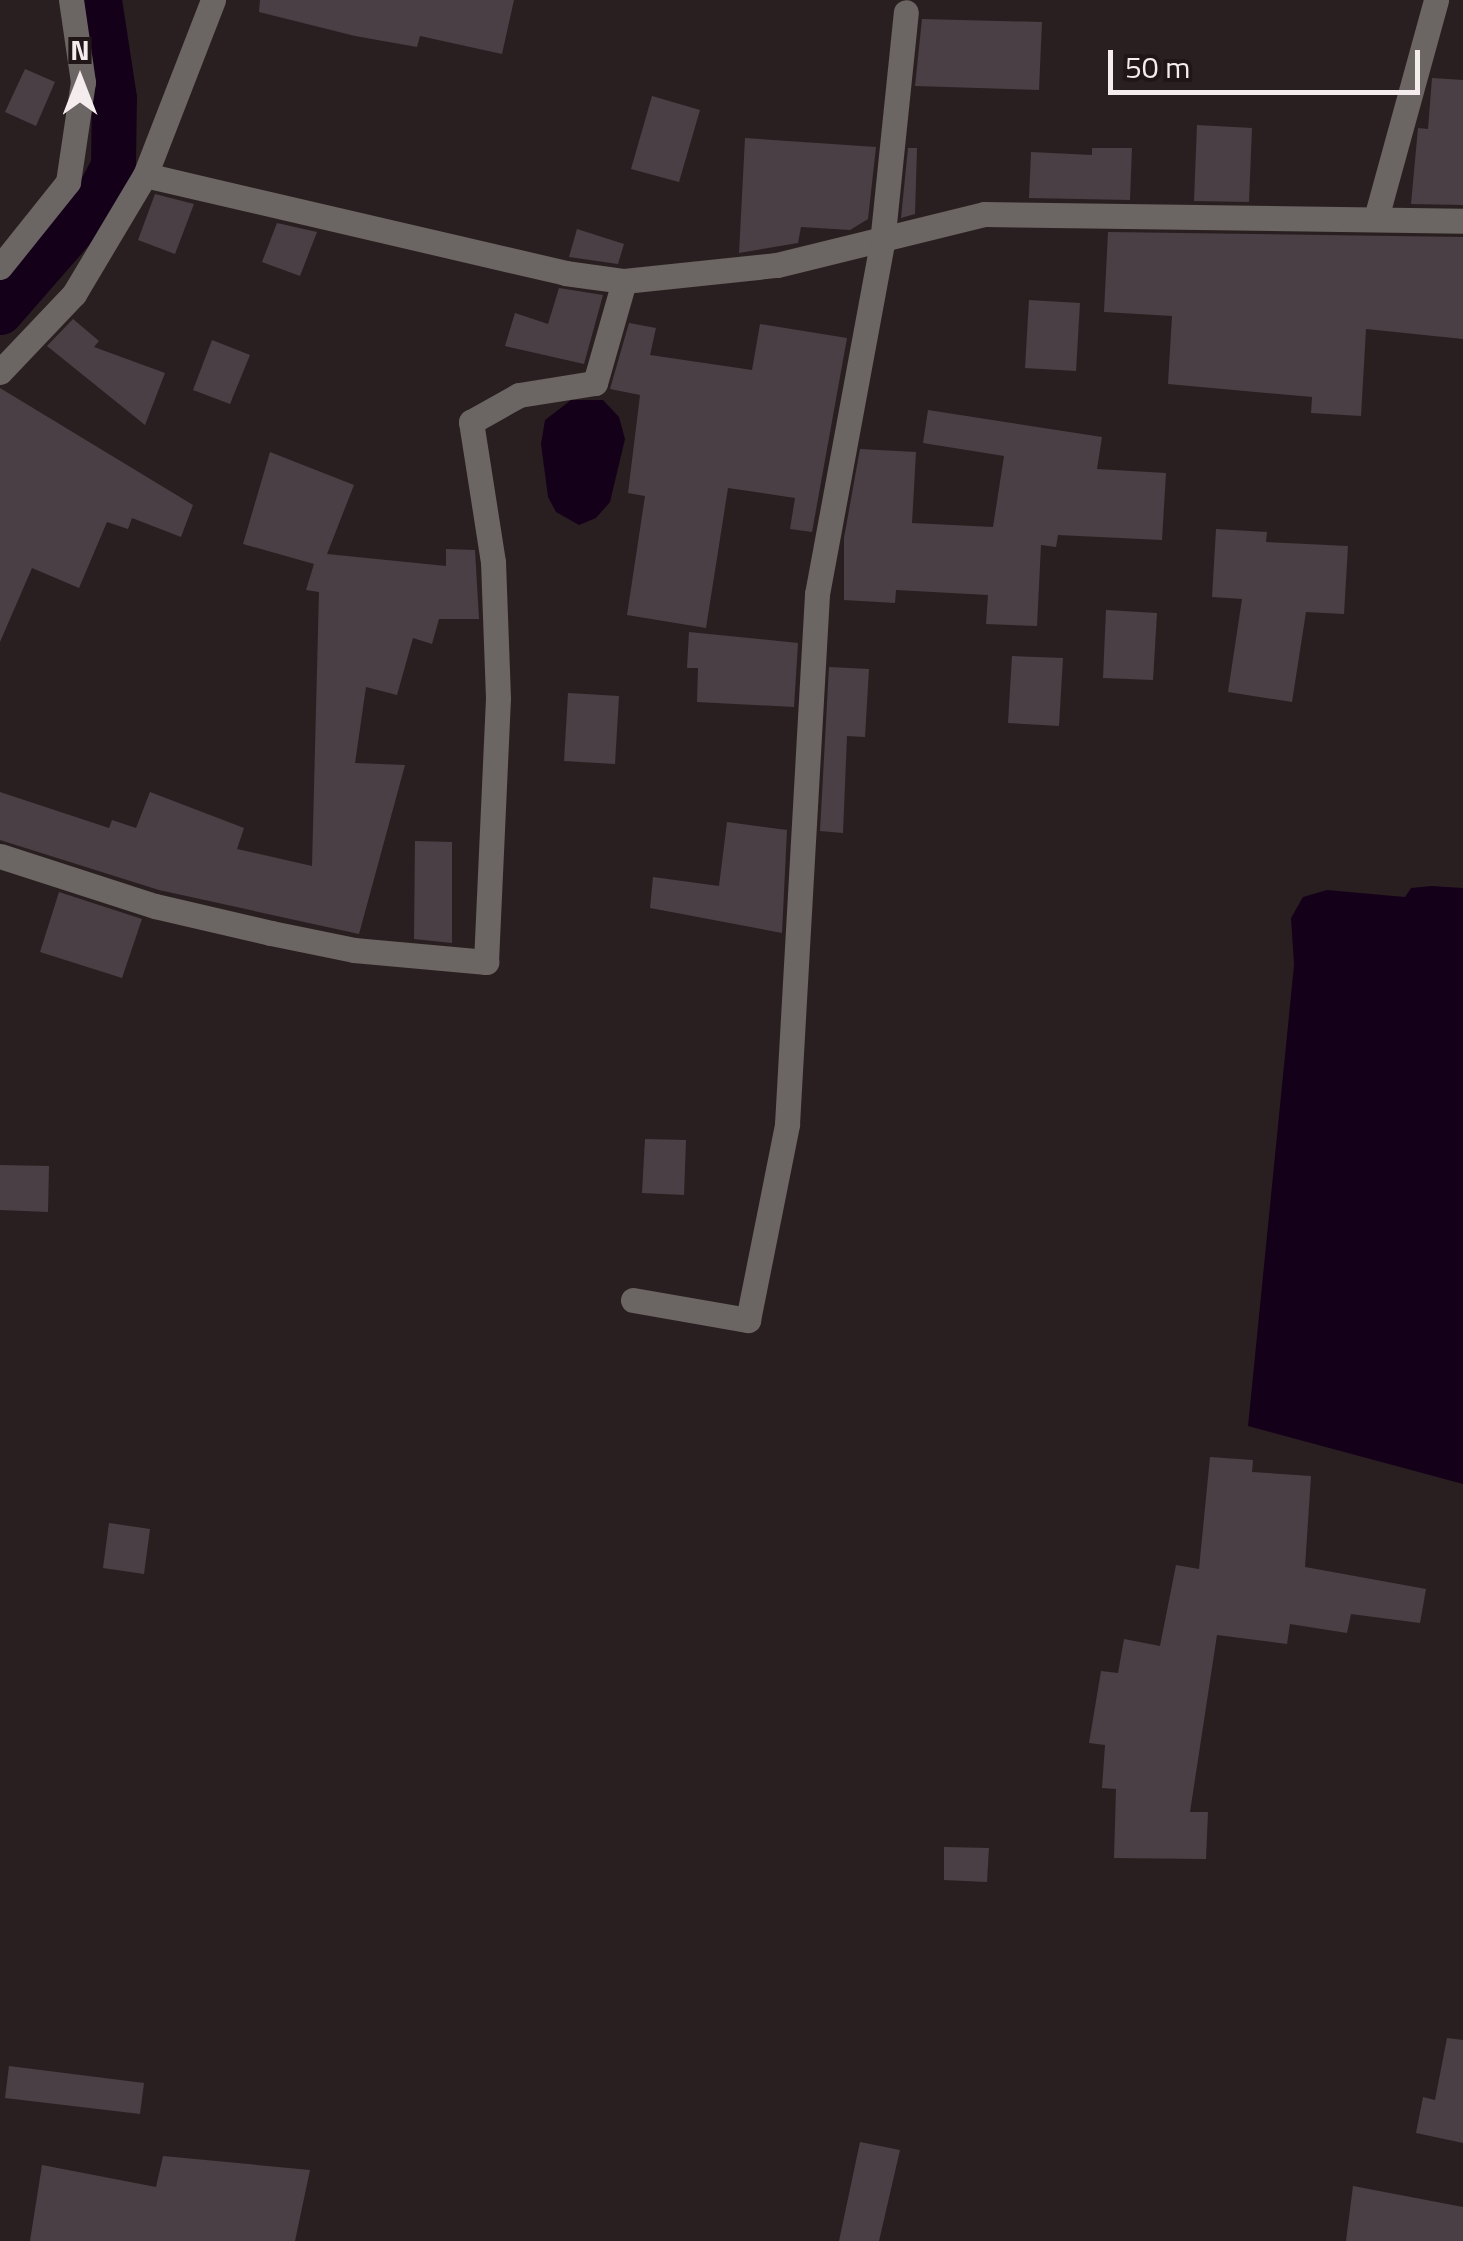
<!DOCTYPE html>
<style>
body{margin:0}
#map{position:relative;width:1463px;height:2241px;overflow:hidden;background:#2a1f20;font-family:"Titillium Web",sans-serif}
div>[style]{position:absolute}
.water>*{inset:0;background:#150019}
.canal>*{height:45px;margin:-22.5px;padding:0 22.5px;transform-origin:22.5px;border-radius:22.5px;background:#150019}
.building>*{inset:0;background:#4a3f44}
.street>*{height:25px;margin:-12.5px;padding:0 12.5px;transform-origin:12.5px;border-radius:12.5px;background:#6b6563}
span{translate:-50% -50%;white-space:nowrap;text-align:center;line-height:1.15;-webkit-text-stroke:9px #201617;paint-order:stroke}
.north{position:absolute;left:30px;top:30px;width:100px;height:100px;-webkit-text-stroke:8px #201617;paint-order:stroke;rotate:0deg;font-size:28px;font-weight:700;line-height:40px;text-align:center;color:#f4eced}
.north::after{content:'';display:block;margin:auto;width:35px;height:45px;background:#f4eced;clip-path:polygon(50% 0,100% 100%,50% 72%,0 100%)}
.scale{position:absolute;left:1108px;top:50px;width:312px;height:45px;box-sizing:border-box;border:5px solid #f4eced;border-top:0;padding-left:12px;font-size:30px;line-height:35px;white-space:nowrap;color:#f4eced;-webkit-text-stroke:8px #201617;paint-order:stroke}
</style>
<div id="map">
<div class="water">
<i style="clip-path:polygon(571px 400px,603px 400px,619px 417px,625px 439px,610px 502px,596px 518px,579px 525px,556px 512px,548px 497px,541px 444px,545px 420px)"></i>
<i style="clip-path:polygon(1431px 886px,1463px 888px,1463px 1484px,1248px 1426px,1294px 965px,1291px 918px,1303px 897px,1327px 890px,1405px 897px,1411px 888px)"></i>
</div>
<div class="canal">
<i style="left:0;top:312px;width:137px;rotate:-48.9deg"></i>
<i style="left:90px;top:209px;width:49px;rotate:-61.9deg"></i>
<i style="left:113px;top:166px;width:68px;rotate:-89.2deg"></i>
<i style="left:114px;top:98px;width:99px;rotate:-98.7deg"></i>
</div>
<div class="building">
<i style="clip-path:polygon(260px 0,514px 0,502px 54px,420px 36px,417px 47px,355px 36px,259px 12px)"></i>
<i style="clip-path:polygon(922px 19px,1042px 22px,1039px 90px,915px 86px)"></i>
<i style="clip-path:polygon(25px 69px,55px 82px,36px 126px,5px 112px)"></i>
<i style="clip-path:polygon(1432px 78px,1463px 80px,1463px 205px,1411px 204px,1418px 128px,1428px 129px)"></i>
<i style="clip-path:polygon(652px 96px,700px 110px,679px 182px,631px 169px)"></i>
<i style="clip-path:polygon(1197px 125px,1252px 128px,1249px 202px,1194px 201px)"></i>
<i style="clip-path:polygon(745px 138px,876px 147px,868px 219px,850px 230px,801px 227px,798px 243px,739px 253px)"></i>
<i style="clip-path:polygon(908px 148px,917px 148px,915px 214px,901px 218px)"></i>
<i style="clip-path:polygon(1092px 148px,1132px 148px,1130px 200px,1029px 198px,1031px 152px,1092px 155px)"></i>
<i style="clip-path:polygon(155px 194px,194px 204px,175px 254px,138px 240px)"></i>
<i style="clip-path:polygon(277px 223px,317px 232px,300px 276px,262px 262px)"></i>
<i style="clip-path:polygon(577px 229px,624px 244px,618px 264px,569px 257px)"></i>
<i style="clip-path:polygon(1108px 232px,1463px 237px,1463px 339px,1366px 329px,1361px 416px,1311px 413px,1312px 397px,1168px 384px,1172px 316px,1104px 312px)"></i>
<i style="clip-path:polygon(559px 288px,603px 295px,584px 364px,505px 346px,515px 313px,548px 324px)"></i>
<i style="clip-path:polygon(1029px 300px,1080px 303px,1076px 371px,1025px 368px)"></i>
<i style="clip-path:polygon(73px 319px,99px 341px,94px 347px,165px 373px,145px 425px,47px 346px)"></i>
<i style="clip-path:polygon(629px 323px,656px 328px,650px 355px,752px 370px,760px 324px,847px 338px,812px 532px,790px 529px,795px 498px,728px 488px,706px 628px,627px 615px,645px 496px,628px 493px,640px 395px,610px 389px)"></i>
<i style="clip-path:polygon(212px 340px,250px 355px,230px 404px,193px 390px)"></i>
<i style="clip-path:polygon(0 388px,193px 505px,181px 537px,132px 518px,128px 529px,107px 522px,79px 588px,32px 568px,0 642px)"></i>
<i style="clip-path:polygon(928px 410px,1102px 437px,1097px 469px,1166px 473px,1162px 540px,1058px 535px,1056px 547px,1041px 545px,1037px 626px,986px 624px,988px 595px,896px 590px,895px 603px,844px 600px,844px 538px,860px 449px,916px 452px,912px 523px,993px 527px,1004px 456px,923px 443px)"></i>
<i style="clip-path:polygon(270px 452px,354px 485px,327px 554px,446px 566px,446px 549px,475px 550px,479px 619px,439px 619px,432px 644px,413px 638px,397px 695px,366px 687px,355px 763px,405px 765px,359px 934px,159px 890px,0 840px,0 792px,109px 828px,112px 820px,136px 828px,150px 792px,244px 828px,237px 849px,312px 866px,319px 592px,306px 590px,314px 564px,243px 544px)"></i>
<i style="clip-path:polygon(1216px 529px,1267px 532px,1266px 542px,1348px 546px,1344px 614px,1306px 612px,1292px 702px,1228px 692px,1242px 599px,1212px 597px)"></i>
<i style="clip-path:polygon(1106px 610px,1157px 613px,1153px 680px,1103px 678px)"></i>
<i style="clip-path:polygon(689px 632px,798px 643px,794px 707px,697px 702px,698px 668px,687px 668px)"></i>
<i style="clip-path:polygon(1012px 656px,1063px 658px,1059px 726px,1008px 723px)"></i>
<i style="clip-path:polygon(829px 667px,869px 669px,865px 737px,847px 736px,843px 833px,820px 831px)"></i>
<i style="clip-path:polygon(568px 693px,619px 696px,615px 764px,564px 761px)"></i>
<i style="clip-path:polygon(727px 822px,787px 830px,782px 933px,650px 908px,653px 877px,719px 886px)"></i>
<i style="clip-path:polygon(415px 841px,452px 842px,452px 943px,414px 939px)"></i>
<i style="clip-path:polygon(59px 892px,142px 919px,122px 978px,40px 952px)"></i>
<i style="clip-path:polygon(645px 1139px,686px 1140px,684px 1195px,642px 1193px)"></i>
<i style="clip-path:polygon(0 1165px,49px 1166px,48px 1212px,0 1210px)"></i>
<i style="clip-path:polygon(1210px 1457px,1253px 1460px,1252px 1472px,1311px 1476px,1305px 1567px,1426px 1589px,1420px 1623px,1351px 1614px,1347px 1633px,1290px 1624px,1287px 1644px,1217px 1635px,1190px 1812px,1208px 1812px,1206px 1859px,1114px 1858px,1116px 1789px,1102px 1788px,1105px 1745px,1089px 1743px,1101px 1671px,1118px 1673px,1124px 1639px,1160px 1646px,1176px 1565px,1199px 1569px)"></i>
<i style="clip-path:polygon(109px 1523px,150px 1529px,144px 1574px,103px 1568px)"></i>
<i style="clip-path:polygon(944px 1847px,989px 1848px,987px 1882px,944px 1880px)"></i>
<i style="clip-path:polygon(1447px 2038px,1463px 2040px,1463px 2143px,1416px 2133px,1423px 2097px,1435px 2100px)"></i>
<i style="clip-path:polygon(9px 2066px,144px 2083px,140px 2114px,5px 2098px)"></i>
<i style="clip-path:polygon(860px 2142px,900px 2150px,879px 2241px,839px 2241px)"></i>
<i style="clip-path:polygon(163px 2156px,310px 2170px,295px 2241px,30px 2241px,42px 2165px,156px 2187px)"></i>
<i style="clip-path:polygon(1353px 2186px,1463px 2207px,1463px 2241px,1346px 2241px)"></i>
</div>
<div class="street">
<i style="left:213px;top:0;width:188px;rotate:111.2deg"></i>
<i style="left:145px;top:175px;width:431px;rotate:13.1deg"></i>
<i style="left:565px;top:273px;width:60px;rotate:7.7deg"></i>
<i style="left:624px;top:281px;width:154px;rotate:-6deg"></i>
<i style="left:777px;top:265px;width:213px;rotate:-13.8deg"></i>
<i style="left:984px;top:214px;width:479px;rotate:0.8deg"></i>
<i style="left:1376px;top:218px;width:226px;rotate:-74.6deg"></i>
<i style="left:0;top:267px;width:109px;rotate:-51.3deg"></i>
<i style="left:68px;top:182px;width:101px;rotate:-81.5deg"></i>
<i style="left:83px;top:82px;width:83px;rotate:-98.3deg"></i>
<i style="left:0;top:372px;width:108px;rotate:-46.5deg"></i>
<i style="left:74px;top:294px;width:139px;rotate:-59.2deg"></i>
<i style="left:0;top:856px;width:163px;rotate:17.9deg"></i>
<i style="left:155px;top:906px;width:119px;rotate:13.1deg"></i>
<i style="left:271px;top:933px;width:85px;rotate:11.6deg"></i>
<i style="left:354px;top:950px;width:133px;rotate:5.2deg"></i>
<i style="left:486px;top:962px;width:264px;rotate:-87.4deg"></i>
<i style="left:498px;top:698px;width:136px;rotate:-92.1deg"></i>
<i style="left:493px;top:562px;width:142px;rotate:-98.9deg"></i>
<i style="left:471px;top:422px;width:55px;rotate:-29.4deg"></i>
<i style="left:519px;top:395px;width:77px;rotate:-9deg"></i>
<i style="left:595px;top:383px;width:106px;rotate:-74.1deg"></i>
<i style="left:633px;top:1300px;width:117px;rotate:9.9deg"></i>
<i style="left:748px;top:1320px;width:200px;rotate:-78.7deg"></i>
<i style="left:787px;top:1124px;width:531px;rotate:-86.76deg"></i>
<i style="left:817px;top:594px;width:357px;rotate:-79.5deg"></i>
<i style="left:882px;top:243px;width:232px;rotate:-84.1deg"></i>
</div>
<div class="north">N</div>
<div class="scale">50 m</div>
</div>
